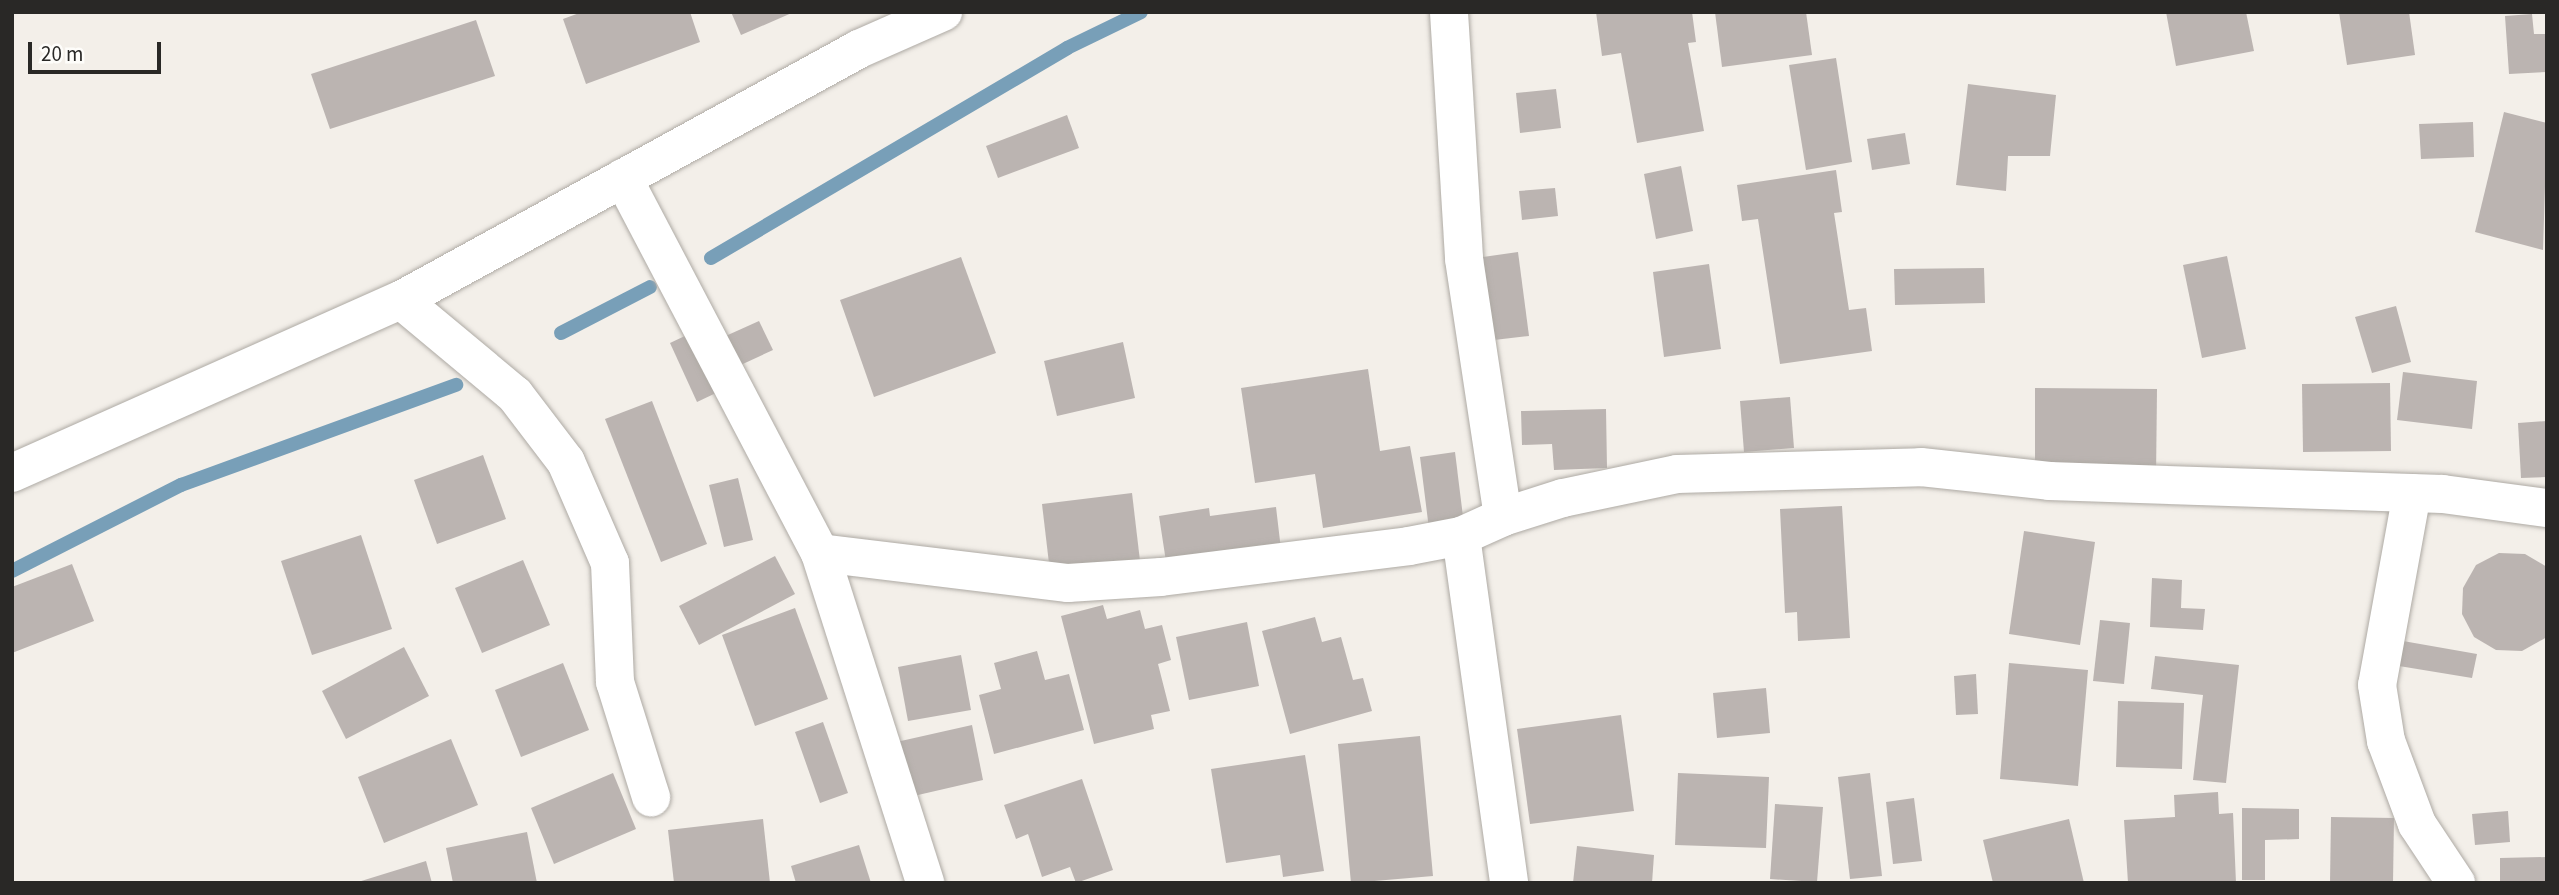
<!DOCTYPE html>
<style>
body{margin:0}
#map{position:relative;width:2559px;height:895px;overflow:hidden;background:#f3efe9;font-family:"Source Sans 3",sans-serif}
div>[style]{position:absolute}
.stream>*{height:14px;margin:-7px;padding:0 7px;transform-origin:7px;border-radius:7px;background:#789fb8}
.building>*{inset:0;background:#bbb4b1}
.roads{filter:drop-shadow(0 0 2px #aeaaa4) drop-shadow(0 0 2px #aeaaa4)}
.minor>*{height:38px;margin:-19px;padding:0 19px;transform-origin:19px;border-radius:19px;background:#fff}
span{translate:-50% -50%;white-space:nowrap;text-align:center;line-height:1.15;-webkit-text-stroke:7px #fefdfa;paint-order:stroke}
.frame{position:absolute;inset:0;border:14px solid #292826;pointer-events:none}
.scale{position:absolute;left:28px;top:42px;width:133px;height:32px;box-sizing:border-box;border:4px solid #292826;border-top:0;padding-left:9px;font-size:21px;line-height:24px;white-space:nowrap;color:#292826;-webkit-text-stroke:5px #fefdfa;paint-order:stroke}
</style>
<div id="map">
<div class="stream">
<i style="left:711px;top:258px;width:413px;rotate:-30.5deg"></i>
<i style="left:1067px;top:48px;width:82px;rotate:-25.9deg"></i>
<i style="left:561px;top:333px;width:100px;rotate:-27.3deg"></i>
<i style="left:12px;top:571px;width:190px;rotate:-27deg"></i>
<i style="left:181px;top:485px;width:293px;rotate:-20deg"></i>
</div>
<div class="building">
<i style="clip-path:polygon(582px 12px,690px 12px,700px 42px,586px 84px,563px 19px)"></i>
<i style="clip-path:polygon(731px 12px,794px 12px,741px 35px)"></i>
<i style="clip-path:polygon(1596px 12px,1692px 12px,1696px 42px,1688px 43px,1704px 131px,1637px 143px,1621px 53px,1602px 56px)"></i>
<i style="clip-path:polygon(1715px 12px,1806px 12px,1812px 55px,1722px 67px)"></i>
<i style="clip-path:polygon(2166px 12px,2246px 12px,2254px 51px,2176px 66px)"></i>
<i style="clip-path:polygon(2339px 12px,2409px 12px,2415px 55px,2347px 65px)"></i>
<i style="clip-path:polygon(2532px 14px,2534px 34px,2547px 34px,2547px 72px,2509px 74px,2505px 16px)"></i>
<i style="clip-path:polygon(476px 20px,495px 76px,330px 129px,311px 74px)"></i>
<i style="clip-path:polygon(1836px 58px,1852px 162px,1806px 170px,1789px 65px)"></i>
<i style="clip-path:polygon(1968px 84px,2056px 95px,2050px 156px,2008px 156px,2006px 191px,1956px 185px)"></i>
<i style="clip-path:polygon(1556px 89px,1561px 128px,1520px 133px,1516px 93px)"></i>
<i style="clip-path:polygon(2504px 112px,2547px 123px,2543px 250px,2475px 232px)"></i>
<i style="clip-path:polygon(1067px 115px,1079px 148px,998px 178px,986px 146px)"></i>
<i style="clip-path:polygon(2473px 122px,2474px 157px,2421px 159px,2419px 124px)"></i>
<i style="clip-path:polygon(1905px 133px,1910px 164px,1872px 170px,1867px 139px)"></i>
<i style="clip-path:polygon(1681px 166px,1693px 231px,1656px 239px,1644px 174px)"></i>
<i style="clip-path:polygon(1836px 170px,1842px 212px,1834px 213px,1849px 310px,1866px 308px,1872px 351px,1780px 364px,1758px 219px,1742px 221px,1737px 185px)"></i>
<i style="clip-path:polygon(1555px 188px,1558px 216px,1522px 220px,1519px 191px)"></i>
<i style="clip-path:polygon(1518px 252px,1529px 336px,1494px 340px,1483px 257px)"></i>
<i style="clip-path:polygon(2227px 256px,2246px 349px,2202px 358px,2183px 265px)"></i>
<i style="clip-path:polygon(961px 257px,996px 353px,874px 397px,840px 300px)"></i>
<i style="clip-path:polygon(1709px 264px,1721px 349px,1664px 357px,1653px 272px)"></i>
<i style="clip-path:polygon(1984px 268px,1985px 303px,1895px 305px,1894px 269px)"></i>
<i style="clip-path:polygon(2396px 306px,2411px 362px,2372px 373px,2355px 317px)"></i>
<i style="clip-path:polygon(759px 321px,773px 350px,732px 369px,719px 339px)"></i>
<i style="clip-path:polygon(689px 334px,716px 393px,697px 402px,670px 343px)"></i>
<i style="clip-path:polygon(1123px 342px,1135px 398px,1057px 416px,1044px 361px)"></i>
<i style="clip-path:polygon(1368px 369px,1380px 451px,1410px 446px,1422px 512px,1323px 528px,1315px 474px,1255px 483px,1241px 388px)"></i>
<i style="clip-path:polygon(2403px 372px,2477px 381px,2472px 429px,2397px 420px)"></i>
<i style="clip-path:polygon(2390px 383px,2391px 451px,2303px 452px,2302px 384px)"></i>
<i style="clip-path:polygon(2035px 388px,2157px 389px,2156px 478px,2035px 476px)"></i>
<i style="clip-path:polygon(1790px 397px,1794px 448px,1744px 452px,1740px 401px)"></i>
<i style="clip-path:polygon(652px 401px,707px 544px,661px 562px,605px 419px)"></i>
<i style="clip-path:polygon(1606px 409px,1607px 468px,1554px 470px,1552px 444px,1522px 445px,1521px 411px)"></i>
<i style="clip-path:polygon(2547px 421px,2547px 477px,2521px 478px,2518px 423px)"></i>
<i style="clip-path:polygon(1455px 452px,1466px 541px,1431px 545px,1420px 457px)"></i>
<i style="clip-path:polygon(483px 455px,506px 519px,437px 544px,414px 480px)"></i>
<i style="clip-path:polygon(738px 478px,753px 540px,724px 547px,709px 485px)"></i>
<i style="clip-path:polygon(1132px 493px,1140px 561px,1050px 572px,1042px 504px)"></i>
<i style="clip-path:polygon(1842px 506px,1850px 638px,1798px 641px,1797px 612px,1785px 613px,1780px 509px)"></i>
<i style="clip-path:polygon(1276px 507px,1282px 558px,1167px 568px,1159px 516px,1209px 508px,1210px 516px)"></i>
<i style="clip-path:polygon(2024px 531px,2095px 542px,2080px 645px,2009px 634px)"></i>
<i style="clip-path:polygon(361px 535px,392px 629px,312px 655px,281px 561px)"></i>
<i style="clip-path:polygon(2499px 553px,2525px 554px,2547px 567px,2547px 637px,2522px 651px,2496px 650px,2474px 637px,2462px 614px,2463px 588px,2476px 565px)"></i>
<i style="clip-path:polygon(775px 556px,795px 594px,699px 645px,679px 606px)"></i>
<i style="clip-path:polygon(523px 560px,550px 625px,482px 653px,455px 588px)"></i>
<i style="clip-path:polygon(72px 564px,94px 621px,12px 653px,12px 587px)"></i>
<i style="clip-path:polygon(2152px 578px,2182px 580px,2181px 608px,2205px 609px,2203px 630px,2150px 627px)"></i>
<i style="clip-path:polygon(1103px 605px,1107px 619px,1140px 610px,1145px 629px,1162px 625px,1171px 660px,1158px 664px,1170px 711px,1151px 715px,1154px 729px,1094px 744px,1061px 616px)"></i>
<i style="clip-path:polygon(795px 608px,828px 699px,755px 726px,722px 635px)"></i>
<i style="clip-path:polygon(1315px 617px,1322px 642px,1341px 637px,1353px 680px,1363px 678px,1372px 711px,1290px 734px,1262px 631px)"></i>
<i style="clip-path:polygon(2100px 620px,2130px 623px,2124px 684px,2093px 681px)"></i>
<i style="clip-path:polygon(1247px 622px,1259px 686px,1189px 700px,1176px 637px)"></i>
<i style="clip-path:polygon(2403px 641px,2477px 654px,2472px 678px,2399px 666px)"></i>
<i style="clip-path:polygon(404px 647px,429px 696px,346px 739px,322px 691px)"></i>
<i style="clip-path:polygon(1037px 651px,1045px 680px,1069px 674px,1084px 730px,994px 754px,979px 695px,1001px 689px,994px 663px)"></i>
<i style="clip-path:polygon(961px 655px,971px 710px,908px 721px,898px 667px)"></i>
<i style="clip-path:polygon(2155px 656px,2239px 665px,2226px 783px,2193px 780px,2203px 695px,2151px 689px)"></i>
<i style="clip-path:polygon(563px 663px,589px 730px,521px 757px,495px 690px)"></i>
<i style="clip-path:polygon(2009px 663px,2088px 670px,2078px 786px,2000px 779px)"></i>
<i style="clip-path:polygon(1976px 674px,1978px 714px,1956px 715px,1954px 676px)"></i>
<i style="clip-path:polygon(1766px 688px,1770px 733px,1717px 738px,1713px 693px)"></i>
<i style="clip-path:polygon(2118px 701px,2184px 703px,2182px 769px,2116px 767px)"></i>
<i style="clip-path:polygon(1621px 715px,1634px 811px,1530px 824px,1517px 729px)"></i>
<i style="clip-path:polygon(823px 722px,848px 793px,820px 803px,795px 732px)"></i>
<i style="clip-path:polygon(972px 725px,983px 780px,905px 798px,892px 743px)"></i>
<i style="clip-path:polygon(1420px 736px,1433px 876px,1351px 883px,1338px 744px)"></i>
<i style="clip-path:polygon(451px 739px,478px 805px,384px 843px,358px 777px)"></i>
<i style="clip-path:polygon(1305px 755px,1324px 871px,1283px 877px,1280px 855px,1226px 863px,1211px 769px)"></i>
<i style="clip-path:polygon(613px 773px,636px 829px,554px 864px,531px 808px)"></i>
<i style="clip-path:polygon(1678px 773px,1769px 777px,1766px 848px,1675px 845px)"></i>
<i style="clip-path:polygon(1870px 773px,1882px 876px,1850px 879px,1838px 777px)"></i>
<i style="clip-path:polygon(1082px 779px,1113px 870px,1076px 883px,1070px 867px,1042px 877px,1028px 834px,1016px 839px,1004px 805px)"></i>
<i style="clip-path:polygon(2218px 792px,2219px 814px,2233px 813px,2236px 883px,2128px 883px,2124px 820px,2175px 817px,2174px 795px)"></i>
<i style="clip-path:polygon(1914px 798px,1922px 861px,1893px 864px,1886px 802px)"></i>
<i style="clip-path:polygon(1775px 804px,1823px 807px,1817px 882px,1770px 879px)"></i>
<i style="clip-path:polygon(2242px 808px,2299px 809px,2299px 839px,2265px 840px,2265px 880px,2242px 880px)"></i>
<i style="clip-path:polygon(2508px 811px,2510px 842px,2475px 845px,2472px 814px)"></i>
<i style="clip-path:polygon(2331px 817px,2394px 818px,2393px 883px,2330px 883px)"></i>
<i style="clip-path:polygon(763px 819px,770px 883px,674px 883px,668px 830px)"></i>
<i style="clip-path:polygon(2069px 819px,2084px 883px,1993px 883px,1983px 840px)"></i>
<i style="clip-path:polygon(527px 832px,537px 883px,453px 883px,446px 848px)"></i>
<i style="clip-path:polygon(859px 845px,871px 883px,796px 883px,791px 866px)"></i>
<i style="clip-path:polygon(1577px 846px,1654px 855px,1652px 883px,1573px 883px)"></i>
<i style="clip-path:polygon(2547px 857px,2547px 883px,2500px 883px,2500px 858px)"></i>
<i style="clip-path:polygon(426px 861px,432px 883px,359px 883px,358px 882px)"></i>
</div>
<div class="roads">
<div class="minor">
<i style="left:1449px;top:12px;width:247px;rotate:86.5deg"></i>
<i style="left:1464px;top:259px;width:261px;rotate:81.4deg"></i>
<i style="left:623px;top:178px;width:424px;rotate:62.3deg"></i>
<i style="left:820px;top:553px;width:346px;rotate:72.3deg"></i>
<i style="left:401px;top:300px;width:148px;rotate:39.8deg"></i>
<i style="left:515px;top:395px;width:84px;rotate:52.7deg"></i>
<i style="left:566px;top:462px;width:110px;rotate:66.5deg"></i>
<i style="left:610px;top:563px;width:119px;rotate:87.6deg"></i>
<i style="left:615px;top:682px;width:121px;rotate:72.6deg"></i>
<i style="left:12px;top:473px;width:426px;rotate:-24deg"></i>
<i style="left:401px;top:300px;width:522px;rotate:-28.72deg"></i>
<i style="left:859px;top:49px;width:92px;rotate:-23.8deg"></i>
<i style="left:2412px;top:493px;width:195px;rotate:100.3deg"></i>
<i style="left:2377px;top:685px;width:57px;rotate:80.9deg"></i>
<i style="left:2386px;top:741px;width:89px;rotate:69.5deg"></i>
<i style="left:2417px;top:824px;width:71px;rotate:56.5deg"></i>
<i style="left:1461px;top:536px;width:350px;rotate:82.1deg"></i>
<i style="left:820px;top:553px;width:250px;rotate:6.9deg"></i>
<i style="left:1068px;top:583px;width:93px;rotate:-3.7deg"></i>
<i style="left:1161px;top:577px;width:250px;rotate:-7.1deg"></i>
<i style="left:1409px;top:546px;width:53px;rotate:-10.9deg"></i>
<i style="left:1461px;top:536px;width:46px;rotate:-24.3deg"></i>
<i style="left:1503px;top:517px;width:63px;rotate:-17.6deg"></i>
<i style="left:1563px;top:498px;width:116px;rotate:-11.9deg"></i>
<i style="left:1677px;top:474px;width:244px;rotate:-1.6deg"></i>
<i style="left:1921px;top:467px;width:129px;rotate:6.2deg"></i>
<i style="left:2049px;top:481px;width:394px;rotate:1.9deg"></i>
<i style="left:2443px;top:494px;width:105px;rotate:7.7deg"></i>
</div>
</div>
<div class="frame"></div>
<div class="scale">20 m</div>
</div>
